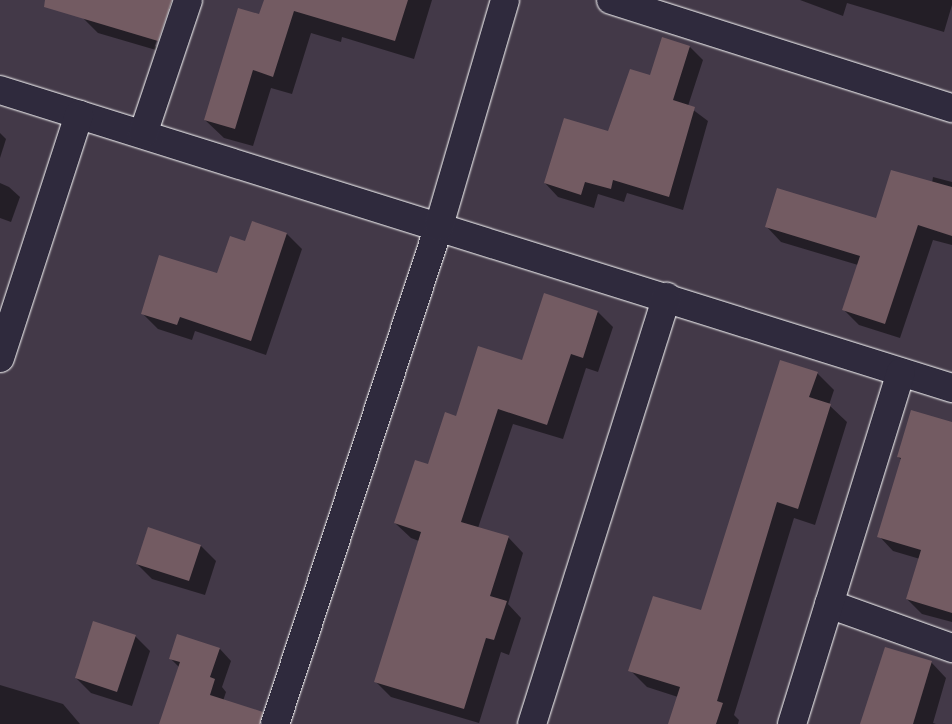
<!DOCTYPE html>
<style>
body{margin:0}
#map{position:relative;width:952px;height:724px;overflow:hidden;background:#433948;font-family:Pangolin,sans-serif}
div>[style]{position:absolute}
.shadow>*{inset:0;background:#0007}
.building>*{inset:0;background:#735b62}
.roads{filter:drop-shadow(0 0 1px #fff) drop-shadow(0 0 1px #fff)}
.minor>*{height:28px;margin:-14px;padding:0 14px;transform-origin:14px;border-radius:14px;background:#2f2a3d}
span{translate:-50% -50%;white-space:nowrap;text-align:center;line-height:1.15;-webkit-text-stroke:4px #2f2a3d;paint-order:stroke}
</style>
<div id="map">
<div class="shadow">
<i style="clip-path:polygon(evenodd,88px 0,171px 1px,186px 16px,173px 55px,98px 33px,83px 18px,88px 0,167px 9px,170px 9px,157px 47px,155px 46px,167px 9px)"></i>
<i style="clip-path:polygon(265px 0,432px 0,414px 59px,342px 37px,341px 42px,311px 33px,292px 94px,271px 88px,253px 146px,224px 138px,205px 120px,260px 15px)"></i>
<i style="clip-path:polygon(800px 0,952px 0,952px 5px,944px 32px,847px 3px,843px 16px)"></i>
<i style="clip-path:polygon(690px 47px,703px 60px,688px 106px,708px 121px,683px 210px,627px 193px,624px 202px,598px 194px,594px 208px,558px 197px,545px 183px,609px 133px,651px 76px)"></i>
<i style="clip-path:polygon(0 133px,6px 139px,0 158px)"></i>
<i style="clip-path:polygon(933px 177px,952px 182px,952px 245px,933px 240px,900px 338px,859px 325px,844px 310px,858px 265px,781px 242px,766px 226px,877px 220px,932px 183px)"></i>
<i style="clip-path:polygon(0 183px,9px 187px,20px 197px,11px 222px,0 218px)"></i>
<i style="clip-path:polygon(252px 222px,287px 234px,302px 249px,266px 355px,195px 331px,192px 340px,158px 329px,143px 314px,218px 275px,245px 243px)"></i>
<i style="clip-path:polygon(598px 312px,613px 327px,598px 372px,586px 368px,563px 439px,513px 424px,478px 528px,508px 537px,523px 553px,508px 604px,521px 618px,509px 655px,501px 652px,479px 723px,391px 697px,376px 682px,419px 541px,411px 538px,395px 523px,456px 417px,523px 362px)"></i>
<i style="clip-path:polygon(817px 373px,834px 390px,829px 405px,847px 422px,815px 525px,794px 518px,734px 715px,739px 720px,738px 724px,670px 724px,678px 697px,647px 687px,630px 670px,701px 612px)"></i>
<i style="clip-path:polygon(952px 424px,952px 622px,922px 614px,907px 599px,920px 559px,893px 551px,879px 536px,902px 460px,898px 457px)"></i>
<i style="clip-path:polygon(148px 529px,201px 546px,216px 561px,205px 595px,152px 579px,137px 564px)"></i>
<i style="clip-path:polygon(135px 636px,150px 651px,132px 706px,91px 693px,76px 678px)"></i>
<i style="clip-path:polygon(220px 649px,231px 661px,222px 687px,226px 692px,223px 701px,248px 724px,164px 724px,179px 667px,170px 658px)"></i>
<i style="clip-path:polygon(931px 662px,946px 678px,933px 723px,936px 724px,861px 724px)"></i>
<i style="clip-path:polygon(0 685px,63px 704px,80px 724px,0 724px)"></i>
</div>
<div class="building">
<i style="clip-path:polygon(45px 0,172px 0,158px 41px,44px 7px)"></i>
<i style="clip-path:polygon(264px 0,408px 0,395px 41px,294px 11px,273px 77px,253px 70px,235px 129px,204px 120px,238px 8px,259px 14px)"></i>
<i style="clip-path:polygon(662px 37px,690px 46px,673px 100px,695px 107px,669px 197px,613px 180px,611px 189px,585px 182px,581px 195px,544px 183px,564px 118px,608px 131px,630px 69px,650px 75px)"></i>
<i style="clip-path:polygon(891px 170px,952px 187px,952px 236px,918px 225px,885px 324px,842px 310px,860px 256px,765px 227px,777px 188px,876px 218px)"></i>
<i style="clip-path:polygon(252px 221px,287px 233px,251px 341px,180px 317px,177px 325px,141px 314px,159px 255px,217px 273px,230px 236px,245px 241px)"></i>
<i style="clip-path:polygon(544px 293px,598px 311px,583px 358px,571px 354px,547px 425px,498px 409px,461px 522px,509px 536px,490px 596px,507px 601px,494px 640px,486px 638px,464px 709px,374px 682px,421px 532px,394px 523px,415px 460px,428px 464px,445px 412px,456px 416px,478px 346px,522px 360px)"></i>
<i style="clip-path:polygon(780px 360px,818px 372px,809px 397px,831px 404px,798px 509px,777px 502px,717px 701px,723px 703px,716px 724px,668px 724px,680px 687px,628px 671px,653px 596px,701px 610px)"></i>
<i style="clip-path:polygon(911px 410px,952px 422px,952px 613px,906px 599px,921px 550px,877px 537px,901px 458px,897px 457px)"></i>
<i style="clip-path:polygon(148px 527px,201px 545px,189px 581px,136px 564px)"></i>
<i style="clip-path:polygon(93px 621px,136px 635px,117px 692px,75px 678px)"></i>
<i style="clip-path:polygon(177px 634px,220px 648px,210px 677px,215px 679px,210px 695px,263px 712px,260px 724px,159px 724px,180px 662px,169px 659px)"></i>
<i style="clip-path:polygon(885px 647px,932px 661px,913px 724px,860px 724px)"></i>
</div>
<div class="roads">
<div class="minor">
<i style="left:611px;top:0;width:358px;rotate:17.6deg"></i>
<i style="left:0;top:90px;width:998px;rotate:17.38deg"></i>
<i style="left:143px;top:134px;width:141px;rotate:-71.4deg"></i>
<i style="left:0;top:358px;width:256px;rotate:-72deg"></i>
<i style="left:829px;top:604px;width:131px;rotate:19.7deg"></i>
<i style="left:275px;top:724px;width:524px;rotate:-71.77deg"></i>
<i style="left:439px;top:226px;width:235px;rotate:-73.7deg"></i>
<i style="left:532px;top:724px;width:448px;rotate:-72.5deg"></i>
<i style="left:792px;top:724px;width:368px;rotate:-72.8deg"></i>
</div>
</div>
</div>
